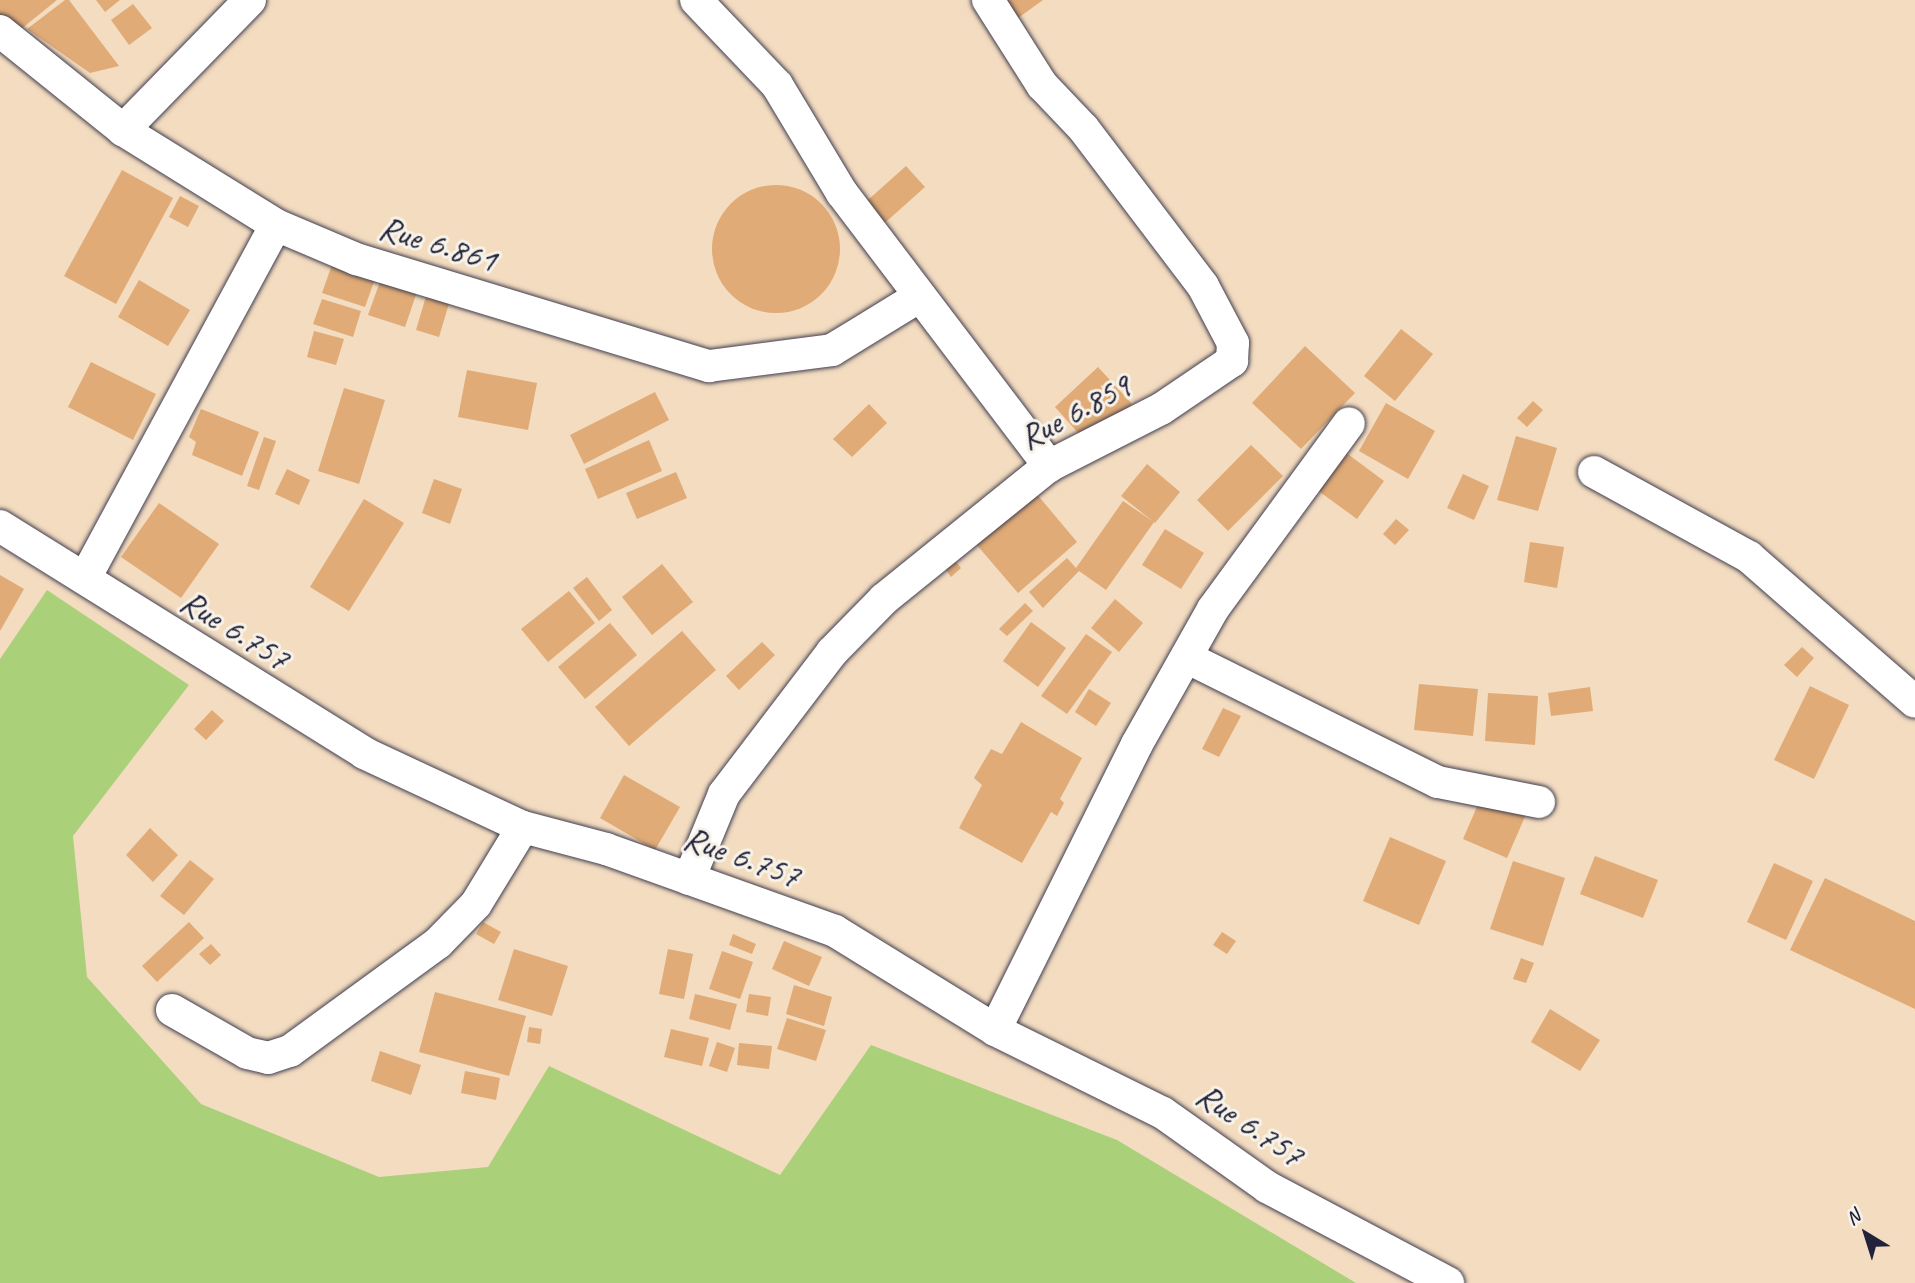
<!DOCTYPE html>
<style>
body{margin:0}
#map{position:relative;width:1915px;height:1283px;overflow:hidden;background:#f3dcc0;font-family:Caveat,sans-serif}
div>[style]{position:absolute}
.green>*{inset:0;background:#abd07a}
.building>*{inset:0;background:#e0ab76}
.round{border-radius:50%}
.roads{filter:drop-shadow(0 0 2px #413e4f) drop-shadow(0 0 2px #413e4f)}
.minor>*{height:32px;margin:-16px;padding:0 16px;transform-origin:16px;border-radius:16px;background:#fff}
span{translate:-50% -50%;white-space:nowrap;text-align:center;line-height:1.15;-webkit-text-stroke:6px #f7f3e8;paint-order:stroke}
.street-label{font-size:35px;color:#22223b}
.north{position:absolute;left:1831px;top:1199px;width:70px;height:70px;-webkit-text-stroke:5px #f7f3e8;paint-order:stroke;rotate:322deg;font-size:19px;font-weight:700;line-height:28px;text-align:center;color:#22223b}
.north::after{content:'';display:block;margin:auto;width:24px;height:32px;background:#22223b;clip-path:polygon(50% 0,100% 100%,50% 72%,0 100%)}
</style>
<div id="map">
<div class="green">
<i style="clip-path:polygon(47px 590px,189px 685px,73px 836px,87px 977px,201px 1104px,379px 1177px,488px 1167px,549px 1066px,780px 1175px,871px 1045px,1117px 1140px,1356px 1283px,0 1283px,0 659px)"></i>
</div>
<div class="building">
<i style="clip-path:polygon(0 0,57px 0,15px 34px,0 17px)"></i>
<i style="clip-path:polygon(65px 0,69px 0,119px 66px,90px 73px,27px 29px)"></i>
<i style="clip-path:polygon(96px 0,120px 0,105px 12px)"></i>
<i style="clip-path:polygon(989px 0,1043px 0,1007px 26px)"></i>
<i style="clip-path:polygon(133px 4px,152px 28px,129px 45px,111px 20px)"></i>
<i style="clip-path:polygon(906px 166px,925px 187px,878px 229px,859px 208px)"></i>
<i style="clip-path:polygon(122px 170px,173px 198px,116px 304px,64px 276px)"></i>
<i class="round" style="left:712px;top:185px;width:128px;height:128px"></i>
<i style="clip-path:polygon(180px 196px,199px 206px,188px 227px,169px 217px)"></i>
<i style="clip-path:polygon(333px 262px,376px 276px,365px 307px,322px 293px)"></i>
<i style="clip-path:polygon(382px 276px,418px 289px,405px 327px,368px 315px)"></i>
<i style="clip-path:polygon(139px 280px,190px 310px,168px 346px,118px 317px)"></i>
<i style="clip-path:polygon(427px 293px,450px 300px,439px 337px,416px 330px)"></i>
<i style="clip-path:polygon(322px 299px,361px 311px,353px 337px,313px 324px)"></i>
<i style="clip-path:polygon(1401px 329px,1433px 354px,1395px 401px,1364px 376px)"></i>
<i style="clip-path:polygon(314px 331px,344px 339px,336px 365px,307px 357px)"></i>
<i style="clip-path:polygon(1305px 346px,1355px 393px,1301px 449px,1252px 403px)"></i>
<i style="clip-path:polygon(91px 362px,156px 394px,133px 440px,68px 407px)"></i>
<i style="clip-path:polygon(1098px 367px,1132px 404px,1088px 444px,1055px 407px)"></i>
<i style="clip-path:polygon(467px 370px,537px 383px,528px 430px,458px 417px)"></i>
<i style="clip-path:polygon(344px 388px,385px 400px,359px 484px,318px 471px)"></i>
<i style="clip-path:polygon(655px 392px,669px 420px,584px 464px,570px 435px)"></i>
<i style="clip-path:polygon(1533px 401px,1543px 410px,1527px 427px,1517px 418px)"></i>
<i style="clip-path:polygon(1386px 403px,1435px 431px,1408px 479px,1359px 451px)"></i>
<i style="clip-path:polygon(869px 404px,887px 423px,852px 457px,833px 439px)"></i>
<i style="clip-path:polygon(201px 409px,259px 432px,242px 476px,192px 455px,196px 442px,189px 437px)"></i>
<i style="clip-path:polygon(1516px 436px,1557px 448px,1538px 511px,1497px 500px)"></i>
<i style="clip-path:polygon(264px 437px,276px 441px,259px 490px,247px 486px)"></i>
<i style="clip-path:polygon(649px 440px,662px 471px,598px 499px,585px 469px)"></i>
<i style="clip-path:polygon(1251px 445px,1283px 476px,1228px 531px,1197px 500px)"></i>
<i style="clip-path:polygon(1341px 449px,1384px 481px,1357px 519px,1313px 487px)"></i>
<i style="clip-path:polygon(1147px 464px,1180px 492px,1155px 523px,1121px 496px)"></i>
<i style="clip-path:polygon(287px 469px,310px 480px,299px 505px,275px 494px)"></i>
<i style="clip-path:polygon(676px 472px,687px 498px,637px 519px,626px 493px)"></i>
<i style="clip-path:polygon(1463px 474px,1489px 486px,1474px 520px,1447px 508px)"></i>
<i style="clip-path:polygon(434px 479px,462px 489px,450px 524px,422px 513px)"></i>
<i style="clip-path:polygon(1030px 486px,1077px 542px,1018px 593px,970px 537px)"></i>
<i style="clip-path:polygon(364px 499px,404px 523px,349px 611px,310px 587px)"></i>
<i style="clip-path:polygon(1123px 501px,1154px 522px,1106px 590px,1079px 571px,1043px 608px,1029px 592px,1067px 558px,1076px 568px)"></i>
<i style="clip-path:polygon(159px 503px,219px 544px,181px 598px,121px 557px)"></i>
<i style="clip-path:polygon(1396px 519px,1409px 530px,1395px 545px,1383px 534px)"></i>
<i style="clip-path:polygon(1165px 529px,1204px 553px,1181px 589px,1142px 565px)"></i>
<i style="clip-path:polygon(1530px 542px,1564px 547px,1557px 588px,1524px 582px)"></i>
<i style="clip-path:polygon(953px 558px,961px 568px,951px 577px,943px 566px)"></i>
<i style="clip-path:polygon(662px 564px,693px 602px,652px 635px,622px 597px)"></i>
<i style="clip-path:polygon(0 575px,24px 589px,0 631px)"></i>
<i style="clip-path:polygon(587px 577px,612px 610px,599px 621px,573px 588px)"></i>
<i style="clip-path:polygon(569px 591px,595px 623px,548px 662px,521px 629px)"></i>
<i style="clip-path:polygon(1115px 599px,1143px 623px,1119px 652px,1091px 628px)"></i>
<i style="clip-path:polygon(1025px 603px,1033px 611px,1007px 636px,999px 629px)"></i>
<i style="clip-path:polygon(1031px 622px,1066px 648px,1038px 687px,1003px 661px)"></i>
<i style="clip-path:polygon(610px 623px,637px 655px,585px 699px,558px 667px)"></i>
<i style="clip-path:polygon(682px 631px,716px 670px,629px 746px,595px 707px)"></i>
<i style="clip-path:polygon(1086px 634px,1112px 652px,1067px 714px,1041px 696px)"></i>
<i style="clip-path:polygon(762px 642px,775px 655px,739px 690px,726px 676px)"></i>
<i style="clip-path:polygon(1802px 647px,1814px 658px,1797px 677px,1784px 665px)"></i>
<i style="clip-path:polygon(1419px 684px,1478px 689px,1473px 736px,1414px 730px)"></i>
<i style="clip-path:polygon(1810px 686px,1849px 705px,1814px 779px,1774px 760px)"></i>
<i style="clip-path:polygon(1590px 687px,1593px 711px,1551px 716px,1548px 693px)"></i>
<i style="clip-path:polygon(1089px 689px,1111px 703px,1096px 726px,1075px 712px)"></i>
<i style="clip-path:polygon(1488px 693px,1538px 696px,1535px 745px,1485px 741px)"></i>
<i style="clip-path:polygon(1223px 708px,1241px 716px,1219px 757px,1202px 749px)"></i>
<i style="clip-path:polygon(212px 710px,224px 721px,206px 740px,194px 729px)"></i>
<i style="clip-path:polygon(1021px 722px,1082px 758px,1060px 799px,1064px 803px,1057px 816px,1051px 812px,1022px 863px,959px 828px,982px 785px,974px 778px,991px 749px,1002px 754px)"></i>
<i style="clip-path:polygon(624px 775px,680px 807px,655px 850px,600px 818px)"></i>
<i style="clip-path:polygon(1486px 786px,1530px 805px,1507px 858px,1463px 839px)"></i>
<i style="clip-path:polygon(150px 828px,178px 855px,153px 882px,126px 855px)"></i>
<i style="clip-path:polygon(1390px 837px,1446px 861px,1419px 925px,1363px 901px)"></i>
<i style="clip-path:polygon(1595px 856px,1658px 880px,1643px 918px,1580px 894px)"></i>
<i style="clip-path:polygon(190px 860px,214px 879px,184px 915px,160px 896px)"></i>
<i style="clip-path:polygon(1513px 861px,1565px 878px,1543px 946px,1490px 929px)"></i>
<i style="clip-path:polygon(1774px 863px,1813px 881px,1786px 940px,1747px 922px)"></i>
<i style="clip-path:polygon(1825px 878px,1915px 921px,1915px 1009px,1790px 950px)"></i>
<i style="clip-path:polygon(189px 922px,204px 938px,157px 982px,142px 966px)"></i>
<i style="clip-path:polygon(483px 922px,501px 932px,494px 944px,476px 934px)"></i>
<i style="clip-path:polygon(1222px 932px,1236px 941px,1227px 954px,1213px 945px)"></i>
<i style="clip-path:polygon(733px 934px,756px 944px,752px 954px,729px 945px)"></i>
<i style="clip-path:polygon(784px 941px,822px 957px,809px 986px,772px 969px)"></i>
<i style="clip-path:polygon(211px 944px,221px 955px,210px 965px,199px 954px)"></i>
<i style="clip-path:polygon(514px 949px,568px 966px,552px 1016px,498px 1000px)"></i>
<i style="clip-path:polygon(668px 949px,693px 954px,684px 999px,659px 994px)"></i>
<i style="clip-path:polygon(722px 951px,753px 962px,740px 999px,709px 989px)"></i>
<i style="clip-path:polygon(1521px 958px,1534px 963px,1526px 983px,1513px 979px)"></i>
<i style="clip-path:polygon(794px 985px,832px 997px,824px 1026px,786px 1014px)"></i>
<i style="clip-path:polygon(435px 992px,526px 1016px,509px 1076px,419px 1052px)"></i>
<i style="clip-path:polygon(695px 994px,737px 1004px,730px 1030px,689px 1019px)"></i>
<i style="clip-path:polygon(749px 994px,771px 997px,768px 1016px,746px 1012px)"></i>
<i style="clip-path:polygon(1550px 1009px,1600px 1040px,1580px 1071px,1531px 1042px)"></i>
<i style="clip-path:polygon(787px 1018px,826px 1030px,816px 1061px,777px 1049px)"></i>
<i style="clip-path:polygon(529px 1027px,542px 1029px,540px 1044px,527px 1042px)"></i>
<i style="clip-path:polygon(671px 1029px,709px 1038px,702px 1066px,664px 1057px)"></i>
<i style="clip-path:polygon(717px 1042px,735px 1048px,727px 1072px,709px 1066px)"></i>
<i style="clip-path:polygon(739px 1043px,772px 1046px,769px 1069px,737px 1065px)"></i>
<i style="clip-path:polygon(380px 1051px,421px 1065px,411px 1095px,371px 1081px)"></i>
<i style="clip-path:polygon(465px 1071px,500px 1078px,496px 1100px,461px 1093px)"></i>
</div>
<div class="roads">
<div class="minor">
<i style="left:250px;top:0;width:182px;rotate:134.3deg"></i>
<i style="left:123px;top:130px;width:180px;rotate:31.8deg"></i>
<i style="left:276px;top:225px;width:87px;rotate:23deg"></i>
<i style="left:356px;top:259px;width:369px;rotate:16.9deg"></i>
<i style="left:709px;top:366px;width:124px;rotate:-7.4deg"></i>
<i style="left:832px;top:350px;width:103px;rotate:-31.5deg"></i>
<i style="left:696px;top:0;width:117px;rotate:46.4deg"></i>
<i style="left:777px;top:85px;width:126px;rotate:59deg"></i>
<i style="left:842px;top:193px;width:343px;rotate:52.8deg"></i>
<i style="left:0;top:31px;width:158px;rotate:38.8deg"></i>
<i style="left:1594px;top:472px;width:177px;rotate:28.7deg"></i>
<i style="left:1749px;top:557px;width:220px;rotate:41.1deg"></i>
<i style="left:0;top:526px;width:429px;rotate:31.9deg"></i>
<i style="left:364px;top:753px;width:175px;rotate:25deg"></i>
<i style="left:523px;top:827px;width:86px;rotate:14.8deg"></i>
<i style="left:606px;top:849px;width:243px;rotate:19.7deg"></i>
<i style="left:835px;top:931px;width:188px;rotate:31.7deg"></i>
<i style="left:995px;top:1030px;width:187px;rotate:26.3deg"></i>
<i style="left:1163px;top:1113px;width:128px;rotate:35.4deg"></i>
<i style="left:1267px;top:1187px;width:205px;rotate:27.9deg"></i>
<i style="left:85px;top:578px;width:401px;rotate:-61.6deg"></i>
<i style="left:1188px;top:658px;width:279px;rotate:26.4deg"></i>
<i style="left:1438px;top:782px;width:103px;rotate:11.2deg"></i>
<i style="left:689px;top:879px;width:92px;rotate:-67.6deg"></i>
<i style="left:724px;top:794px;width:178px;rotate:-52.7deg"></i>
<i style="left:832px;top:652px;width:74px;rotate:-45.5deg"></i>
<i style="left:884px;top:599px;width:212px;rotate:-38.9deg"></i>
<i style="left:1049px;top:466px;width:126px;rotate:-27deg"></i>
<i style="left:1161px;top:409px;width:86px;rotate:-34.1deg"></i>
<i style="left:1232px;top:361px;width:18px;rotate:-87deg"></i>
<i style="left:1233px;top:343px;width:64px;rotate:-117.8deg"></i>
<i style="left:1203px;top:286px;width:198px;rotate:-127.2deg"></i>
<i style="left:1083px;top:128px;width:59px;rotate:-133.6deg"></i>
<i style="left:1042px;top:85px;width:101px;rotate:-122.4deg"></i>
<i style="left:172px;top:1010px;width:86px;rotate:29.8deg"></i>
<i style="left:247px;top:1053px;width:22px;rotate:13deg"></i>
<i style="left:268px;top:1058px;width:23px;rotate:-18deg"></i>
<i style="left:290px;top:1051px;width:183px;rotate:-36.1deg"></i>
<i style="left:438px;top:943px;width:54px;rotate:-45.7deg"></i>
<i style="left:476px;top:904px;width:90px;rotate:-58.6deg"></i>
<i style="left:995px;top:1030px;width:319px;rotate:-63.6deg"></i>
<i style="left:1137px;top:744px;width:155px;rotate:-60.6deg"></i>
<i style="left:1213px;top:609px;width:230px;rotate:-53.8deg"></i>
</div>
</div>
<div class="street-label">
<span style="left:438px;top:244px;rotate:17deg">Rue 6.861</span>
<span style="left:1075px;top:412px;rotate:-28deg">Rue 6.859</span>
<span style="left:235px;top:630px;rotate:32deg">Rue 6.757</span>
<span style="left:742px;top:857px;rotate:20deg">Rue 6.757</span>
<span style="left:1250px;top:1125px;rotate:34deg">Rue 6.757</span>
</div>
<div class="north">N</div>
</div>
